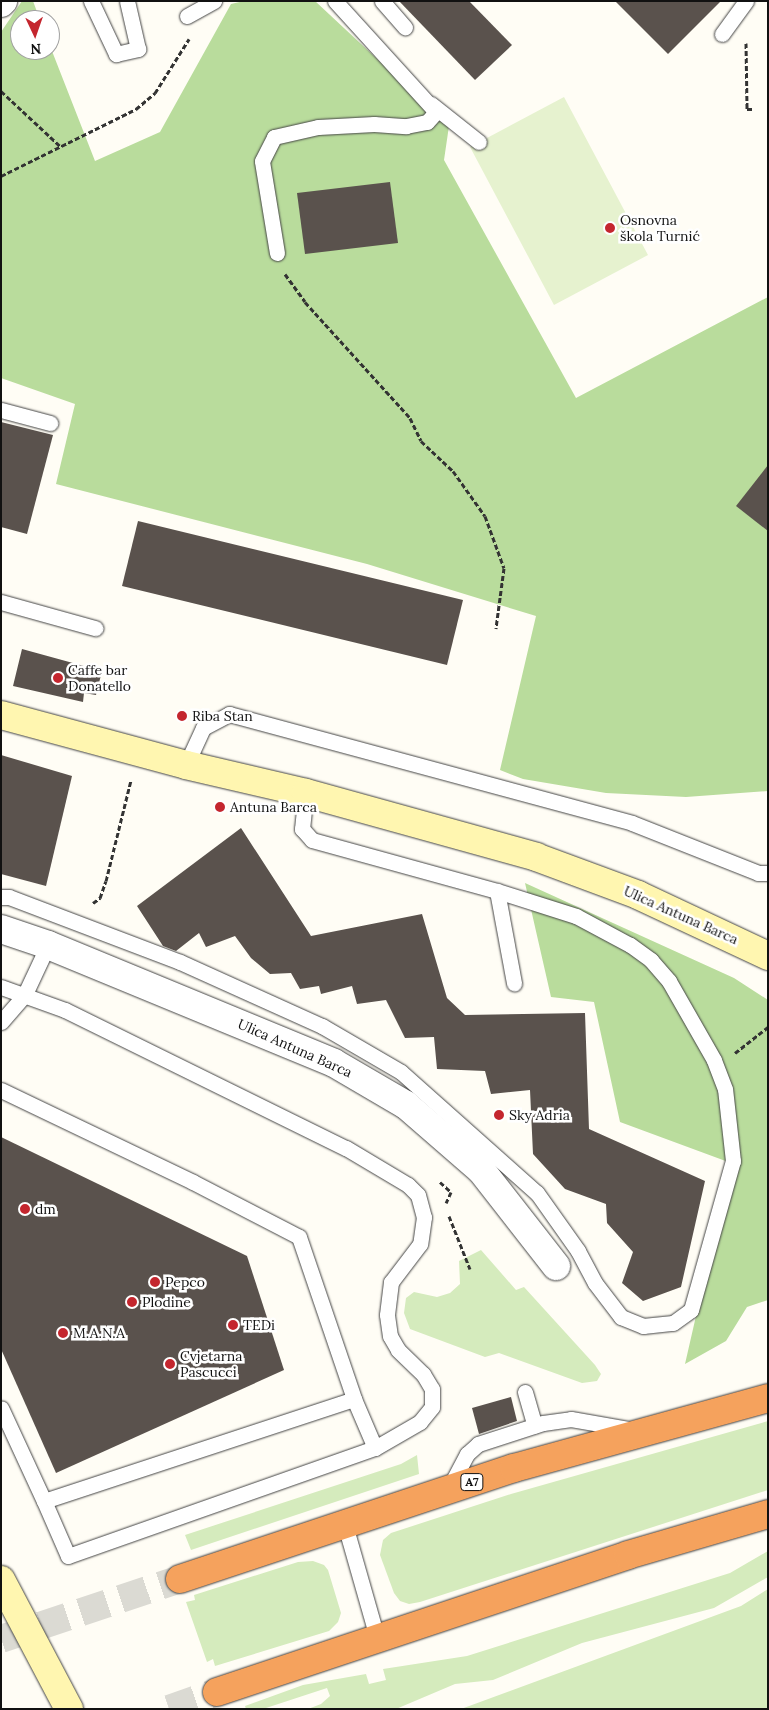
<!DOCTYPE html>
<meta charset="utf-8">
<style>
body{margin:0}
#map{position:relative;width:769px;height:1710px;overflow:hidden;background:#fffdf5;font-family:Lora,serif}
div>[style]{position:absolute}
.green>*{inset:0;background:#d5ebbd}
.forest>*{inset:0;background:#b9dc9c}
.pitch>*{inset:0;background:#e6f2cf}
.building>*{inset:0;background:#5a524d}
.highway-tunnel>*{height:28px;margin-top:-14px;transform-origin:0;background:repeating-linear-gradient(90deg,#dbdad3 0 28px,transparent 0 42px)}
.path>*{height:3px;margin-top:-1.5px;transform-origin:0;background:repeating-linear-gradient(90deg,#333 0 5px,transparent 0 7.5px)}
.roads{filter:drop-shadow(0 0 1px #444) drop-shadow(0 0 1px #444)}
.lane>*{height:15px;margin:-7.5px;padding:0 7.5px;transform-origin:7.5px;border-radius:7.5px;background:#fff}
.street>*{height:28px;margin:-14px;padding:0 14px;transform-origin:14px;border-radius:14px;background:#fff}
.secondary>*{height:28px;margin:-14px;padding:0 14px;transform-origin:14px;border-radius:14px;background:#fff6b0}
.highway>*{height:28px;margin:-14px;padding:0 14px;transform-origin:14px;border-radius:14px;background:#f5a25d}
.dots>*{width:14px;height:14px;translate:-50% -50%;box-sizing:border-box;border:2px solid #fff;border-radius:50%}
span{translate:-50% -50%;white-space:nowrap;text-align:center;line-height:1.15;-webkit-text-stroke:5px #fff;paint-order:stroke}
.shield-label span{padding:1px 4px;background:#fff;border:1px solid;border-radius:4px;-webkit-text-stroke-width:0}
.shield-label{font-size:12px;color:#111;font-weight:700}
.poi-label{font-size:14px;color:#111}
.left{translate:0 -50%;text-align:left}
.street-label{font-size:14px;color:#111}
.frame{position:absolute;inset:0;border:2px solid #111;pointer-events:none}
.north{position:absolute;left:10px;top:10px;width:50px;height:50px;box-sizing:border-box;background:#fff;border:1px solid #a0a0a0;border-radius:50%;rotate:177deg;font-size:14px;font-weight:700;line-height:20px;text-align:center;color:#111}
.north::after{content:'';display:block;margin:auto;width:18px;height:22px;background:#c4262e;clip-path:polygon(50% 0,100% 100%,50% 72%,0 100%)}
</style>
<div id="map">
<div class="green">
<i style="clip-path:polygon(481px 1250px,516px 1290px,524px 1287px,595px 1365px,601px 1374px,597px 1381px,582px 1383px,499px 1353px,485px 1357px,410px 1329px,404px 1313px,406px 1298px,414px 1292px,437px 1297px,450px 1293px,460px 1284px,459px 1261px)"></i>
<i style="clip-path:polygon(768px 1421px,768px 1490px,420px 1602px,409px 1604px,400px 1601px,394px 1593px,380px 1555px,383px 1540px,391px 1533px,511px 1494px)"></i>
<i style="clip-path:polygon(417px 1455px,419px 1474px,191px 1550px,185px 1535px,401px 1464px)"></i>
<i style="clip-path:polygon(768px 1551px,768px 1577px,714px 1608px,582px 1643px,493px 1680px,455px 1684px,396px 1709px,308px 1709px,321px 1704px,330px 1696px,327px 1688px,263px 1709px,246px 1709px,245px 1706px,303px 1685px,366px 1674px,369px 1684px,386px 1680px,383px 1669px,467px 1656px,730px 1573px)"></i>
<i style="clip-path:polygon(313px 1561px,324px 1565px,328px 1570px,341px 1613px,338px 1622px,329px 1631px,215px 1666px,213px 1659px,207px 1662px,186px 1602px,195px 1600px,194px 1595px,298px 1562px)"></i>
<i style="clip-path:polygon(768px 1589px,768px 1709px,461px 1709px,741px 1606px)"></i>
</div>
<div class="forest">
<i style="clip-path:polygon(22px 1px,33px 1px,40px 20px,20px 20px,20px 50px,50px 50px,50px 46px,95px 161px,160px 132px,231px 4px,244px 1px,315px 1px,449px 126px,444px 160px,576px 398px,768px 297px,768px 791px,686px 797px,606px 793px,523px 779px,500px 770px,536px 616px,367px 564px,56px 484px,75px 404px,1px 378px,1px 32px)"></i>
<i style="clip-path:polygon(525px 883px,734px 978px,768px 1000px,768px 1300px,747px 1307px,726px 1341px,685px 1364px,731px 1163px,620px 1122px,594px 1002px,551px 997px)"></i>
</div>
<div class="pitch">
<i style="clip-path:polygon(564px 97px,648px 255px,554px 305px,470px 147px)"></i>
</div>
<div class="building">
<i style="clip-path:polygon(399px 1px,469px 1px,512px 45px,475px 80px)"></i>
<i style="clip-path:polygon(615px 1px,721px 1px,668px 54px)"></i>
<i style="clip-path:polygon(390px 182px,398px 243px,305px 254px,297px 193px)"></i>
<i style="clip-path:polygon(1px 422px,53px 435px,27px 534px,1px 527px)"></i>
<i style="clip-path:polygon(768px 465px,768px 531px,736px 506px)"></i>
<i style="clip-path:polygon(138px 521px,463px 600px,447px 665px,122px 586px)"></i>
<i style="clip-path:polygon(22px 649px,102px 671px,96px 695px,84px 693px,83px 702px,13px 686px)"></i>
<i style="clip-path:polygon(1px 755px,72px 776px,46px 886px,1px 874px)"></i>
<i style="clip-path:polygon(241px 828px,311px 936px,422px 914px,447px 998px,465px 1015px,585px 1013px,589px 1129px,705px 1181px,681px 1287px,643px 1301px,622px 1283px,633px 1252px,607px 1223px,606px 1204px,565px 1189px,533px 1154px,530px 1090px,491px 1094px,485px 1071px,437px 1069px,434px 1037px,405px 1038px,386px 1000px,357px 1004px,352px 986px,321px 994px,319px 986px,300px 989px,291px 973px,270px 974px,251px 958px,235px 936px,206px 947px,199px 933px,176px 951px,163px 946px,137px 906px)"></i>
<i style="clip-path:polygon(1px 1137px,247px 1256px,284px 1370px,56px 1473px,1px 1349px)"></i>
<i style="clip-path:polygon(511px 1397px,517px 1421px,479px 1434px,472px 1408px)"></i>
</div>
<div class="highway-tunnel">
<i style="left:1px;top:1639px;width:189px;rotate:-18.5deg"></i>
<i style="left:169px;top:1709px;width:51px;rotate:-19.5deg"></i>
</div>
<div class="path">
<i style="left:746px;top:43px;width:66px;rotate:89.1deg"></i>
<i style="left:747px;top:109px;width:6px"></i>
<i style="left:1px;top:91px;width:82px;rotate:43deg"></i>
<i style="left:1px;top:176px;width:151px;rotate:-26.4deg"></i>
<i style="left:136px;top:109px;width:25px;rotate:-40deg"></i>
<i style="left:155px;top:93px;width:64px;rotate:-57.8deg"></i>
<i style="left:285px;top:274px;width:34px;rotate:54deg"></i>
<i style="left:305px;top:302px;width:156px;rotate:47.8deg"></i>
<i style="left:410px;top:418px;width:25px;rotate:64deg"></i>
<i style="left:421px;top:441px;width:44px;rotate:43.2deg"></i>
<i style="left:453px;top:471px;width:55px;rotate:54.6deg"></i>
<i style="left:485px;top:516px;width:55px;rotate:69.9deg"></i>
<i style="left:504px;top:568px;width:61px;rotate:97.6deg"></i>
<i style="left:93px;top:903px;width:9px;rotate:-36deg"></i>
<i style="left:100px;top:898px;width:18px;rotate:-71deg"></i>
<i style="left:106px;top:881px;width:104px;rotate:-76.1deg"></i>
<i style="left:735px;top:1053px;width:42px;rotate:-38.2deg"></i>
<i style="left:440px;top:1182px;width:15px;rotate:42deg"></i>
<i style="left:451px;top:1192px;width:12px;rotate:114deg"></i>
<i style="left:449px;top:1216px;width:57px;rotate:68.4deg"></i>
</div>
<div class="roads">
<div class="lane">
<i style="left:91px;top:1px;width:59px;rotate:64.7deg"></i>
<i style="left:116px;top:54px;width:23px;rotate:-13deg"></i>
<i style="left:138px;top:49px;width:49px;rotate:-102.9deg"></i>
<i style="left:382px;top:1px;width:35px;rotate:49deg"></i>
<i style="left:187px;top:16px;width:31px;rotate:-29deg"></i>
<i style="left:722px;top:34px;width:41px;rotate:-54deg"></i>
<i style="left:431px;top:104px;width:61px;rotate:38.4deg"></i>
<i style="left:277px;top:253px;width:93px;rotate:-99.3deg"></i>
<i style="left:262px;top:161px;width:27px;rotate:-63deg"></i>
<i style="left:274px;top:137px;width:45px;rotate:-12.8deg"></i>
<i style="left:318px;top:127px;width:56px;rotate:-3.1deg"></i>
<i style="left:374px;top:124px;width:32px;rotate:4deg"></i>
<i style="left:406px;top:126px;width:21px;rotate:-11deg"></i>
<i style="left:427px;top:122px;width:13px;rotate:-48deg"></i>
<i style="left:436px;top:112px;width:150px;rotate:-132.3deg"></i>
<i style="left:1px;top:410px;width:51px;rotate:14.9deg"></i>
<i style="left:1px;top:602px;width:98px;rotate:15.5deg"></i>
<i style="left:186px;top:765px;width:41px;rotate:-65.3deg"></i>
<i style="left:203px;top:728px;width:30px;rotate:-28deg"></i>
<i style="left:229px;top:714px;width:417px;rotate:15.1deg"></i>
<i style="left:632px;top:823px;width:136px;rotate:21.6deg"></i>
<i style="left:758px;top:873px;width:10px"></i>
<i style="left:497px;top:891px;width:94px;rotate:79.5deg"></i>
<i style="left:1px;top:897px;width:8px"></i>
<i style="left:9px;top:897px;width:183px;rotate:20.8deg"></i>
<i style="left:180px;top:962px;width:156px;rotate:24.3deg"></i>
<i style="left:322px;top:1026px;width:91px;rotate:30.2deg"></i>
<i style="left:401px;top:1072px;width:182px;rotate:41.7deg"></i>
<i style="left:537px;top:1193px;width:71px;rotate:54.7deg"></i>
<i style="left:578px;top:1251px;width:36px;rotate:62deg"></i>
<i style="left:595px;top:1283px;width:43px;rotate:52.6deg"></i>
<i style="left:621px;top:1317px;width:24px;rotate:22deg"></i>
<i style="left:643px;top:1326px;width:30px;rotate:-6deg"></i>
<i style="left:673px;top:1323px;width:22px;rotate:-36deg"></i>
<i style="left:691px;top:1310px;width:155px;rotate:-74.3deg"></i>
<i style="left:733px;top:1161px;width:72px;rotate:-96.3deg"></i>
<i style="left:725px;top:1089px;width:31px;rotate:-111deg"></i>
<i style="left:714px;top:1060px;width:91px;rotate:-119.7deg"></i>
<i style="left:669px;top:981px;width:28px;rotate:-131deg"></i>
<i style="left:651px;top:960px;width:26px;rotate:-144deg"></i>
<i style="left:630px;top:945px;width:61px;rotate:-151.8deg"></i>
<i style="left:576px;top:916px;width:83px;rotate:-162.4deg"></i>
<i style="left:497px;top:891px;width:192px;rotate:-164.6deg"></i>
<i style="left:312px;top:840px;width:15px;rotate:-132deg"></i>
<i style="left:302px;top:829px;width:36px;rotate:-84deg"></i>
<i style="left:1px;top:987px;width:68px;rotate:19.8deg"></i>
<i style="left:65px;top:1010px;width:313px;rotate:26.2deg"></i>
<i style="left:346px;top:1148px;width:72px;rotate:30.8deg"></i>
<i style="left:408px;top:1185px;width:14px;rotate:45deg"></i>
<i style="left:418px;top:1195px;width:23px;rotate:75deg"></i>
<i style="left:424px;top:1217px;width:27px;rotate:98deg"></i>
<i style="left:420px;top:1244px;width:48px;rotate:127.3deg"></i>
<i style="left:391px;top:1282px;width:33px;rotate:97deg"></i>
<i style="left:387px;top:1315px;width:21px;rotate:82deg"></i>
<i style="left:390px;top:1336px;width:16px;rotate:60deg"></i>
<i style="left:398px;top:1350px;width:35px;rotate:44deg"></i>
<i style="left:423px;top:1374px;width:17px;rotate:59deg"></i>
<i style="left:432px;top:1389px;width:18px;rotate:90deg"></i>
<i style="left:432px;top:1407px;width:19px;rotate:129deg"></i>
<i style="left:420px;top:1422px;width:52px;rotate:150deg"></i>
<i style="left:375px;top:1448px;width:53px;rotate:-113.2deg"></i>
<i style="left:1px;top:1022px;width:37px;rotate:-49deg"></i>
<i style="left:25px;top:994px;width:54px;rotate:-64.9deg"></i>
<i style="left:1px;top:1090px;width:213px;rotate:25.6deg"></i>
<i style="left:193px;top:1182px;width:119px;rotate:27.4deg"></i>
<i style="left:299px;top:1237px;width:171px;rotate:71.2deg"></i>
<i style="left:354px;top:1399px;width:326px;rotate:161.8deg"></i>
<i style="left:44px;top:1501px;width:102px;rotate:-114.8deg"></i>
<i style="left:525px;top:1392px;width:35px;rotate:74deg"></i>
<i style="left:448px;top:1490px;width:41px;rotate:-62.2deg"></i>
<i style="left:467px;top:1454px;width:15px;rotate:-42deg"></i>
<i style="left:478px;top:1444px;width:68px;rotate:-17.9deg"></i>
<i style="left:543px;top:1423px;width:28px;rotate:-8deg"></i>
<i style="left:571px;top:1419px;width:65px;rotate:9.8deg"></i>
<i style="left:44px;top:1501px;width:60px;rotate:66.4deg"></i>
<i style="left:68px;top:1556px;width:325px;rotate:-19.4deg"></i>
<i style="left:345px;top:1525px;width:116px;rotate:74.1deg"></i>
</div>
<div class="street">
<i style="left:1px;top:3px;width:3px;rotate:-45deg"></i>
<i style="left:1px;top:929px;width:50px;rotate:18.8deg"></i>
<i style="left:48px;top:945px;width:309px;rotate:22.4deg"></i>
<i style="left:334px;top:1063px;width:83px;rotate:30.3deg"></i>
<i style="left:406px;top:1105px;width:99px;rotate:40.9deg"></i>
<i style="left:481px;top:1170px;width:122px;rotate:52deg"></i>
</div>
<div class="secondary">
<i style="left:1px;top:715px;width:192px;rotate:15.1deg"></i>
<i style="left:186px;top:765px;width:123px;rotate:13.1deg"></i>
<i style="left:306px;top:793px;width:239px;rotate:15.5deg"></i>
<i style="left:536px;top:857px;width:109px;rotate:20.4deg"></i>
<i style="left:638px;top:895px;width:144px;rotate:25.1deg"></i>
<i style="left:1px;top:1580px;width:146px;rotate:62.2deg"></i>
</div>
<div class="highway">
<i style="left:180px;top:1579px;width:352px;rotate:-18.4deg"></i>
<i style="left:514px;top:1468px;width:263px;rotate:-15.4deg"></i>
<i style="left:217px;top:1692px;width:433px;rotate:-18.4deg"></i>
<i style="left:628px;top:1555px;width:146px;rotate:-16.3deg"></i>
</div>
</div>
<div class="dots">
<i style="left:610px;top:228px;background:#c4262e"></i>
<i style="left:58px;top:678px;background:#c4262e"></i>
<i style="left:182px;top:716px;background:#c4262e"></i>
<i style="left:220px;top:807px;background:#c4262e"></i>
<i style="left:499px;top:1115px;background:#c4262e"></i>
<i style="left:25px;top:1209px;background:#c4262e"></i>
<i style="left:155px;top:1282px;background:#c4262e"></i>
<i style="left:132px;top:1302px;background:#c4262e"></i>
<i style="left:233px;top:1325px;background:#c4262e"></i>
<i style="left:63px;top:1333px;background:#c4262e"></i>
<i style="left:170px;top:1364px;background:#c4262e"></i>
</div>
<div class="shield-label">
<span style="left:472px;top:1482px">A7</span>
</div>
<div class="poi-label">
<span class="left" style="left:620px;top:228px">Osnovna<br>škola Turnić</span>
<span class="left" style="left:68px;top:678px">Caffe bar<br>Donatello</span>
<span class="left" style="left:192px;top:716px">Riba Stan</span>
<span class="left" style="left:230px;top:807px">Antuna Barca</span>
<span class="left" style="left:509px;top:1115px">Sky Adria</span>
<span class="left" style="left:35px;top:1209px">dm</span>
<span class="left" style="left:165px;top:1282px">Pepco</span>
<span class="left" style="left:142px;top:1302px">Plodine</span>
<span class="left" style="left:243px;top:1325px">TEDi</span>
<span class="left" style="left:73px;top:1333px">M.A.N.A</span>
<span class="left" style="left:180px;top:1364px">Cvjetarna<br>Pascucci</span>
</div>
<div class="street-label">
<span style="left:681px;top:915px;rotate:24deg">Ulica Antuna Barca</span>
<span style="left:295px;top:1048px;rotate:24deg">Ulica Antuna Barca</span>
</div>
<div class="frame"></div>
<div class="north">N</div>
</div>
